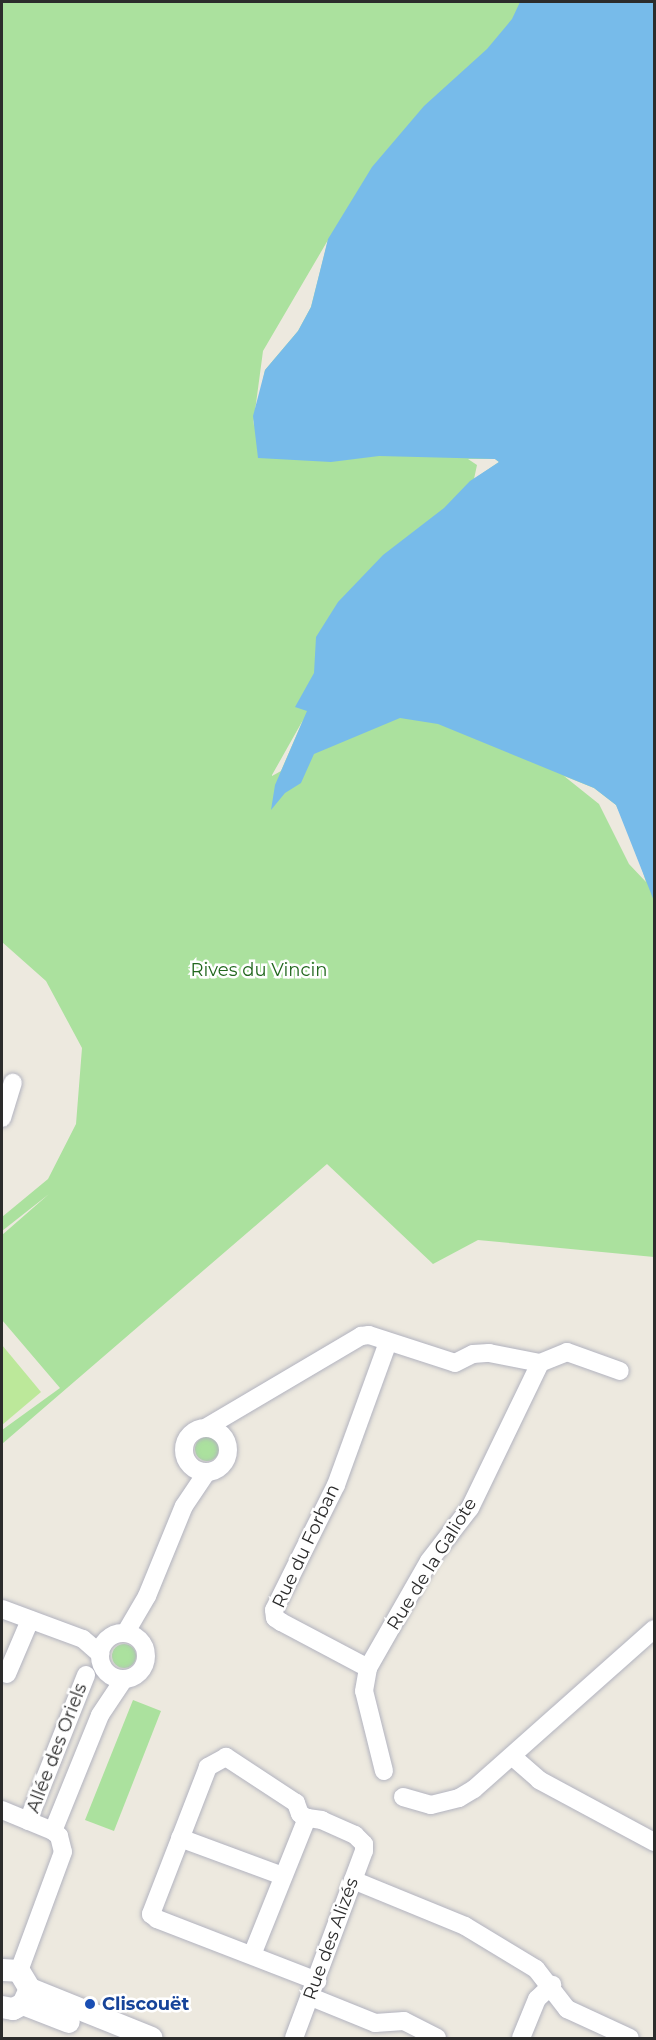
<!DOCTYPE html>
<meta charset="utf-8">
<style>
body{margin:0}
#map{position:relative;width:656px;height:2040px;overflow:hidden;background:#ede9df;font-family:Montserrat,sans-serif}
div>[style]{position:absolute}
.green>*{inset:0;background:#abe19e}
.round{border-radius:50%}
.pitch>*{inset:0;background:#bce89a}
.water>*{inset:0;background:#77bbea}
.roads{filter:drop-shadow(0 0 2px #b2b3bf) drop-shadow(0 0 2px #b2b3bf)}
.minor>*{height:18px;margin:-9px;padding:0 9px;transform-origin:9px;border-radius:9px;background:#fff}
.minor>.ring{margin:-9px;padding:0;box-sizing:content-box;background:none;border:18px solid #fff;border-radius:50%}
.tertiary>*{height:22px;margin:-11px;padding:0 11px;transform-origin:11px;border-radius:11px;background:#fff}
.dots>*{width:16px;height:16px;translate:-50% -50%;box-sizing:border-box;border:3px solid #fff;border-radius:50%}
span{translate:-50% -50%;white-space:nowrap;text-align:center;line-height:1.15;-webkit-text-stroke:5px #fff;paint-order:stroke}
.park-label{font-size:18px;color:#22671e}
.street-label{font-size:18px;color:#2c2c2c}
.transit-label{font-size:18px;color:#164399;font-weight:700}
.left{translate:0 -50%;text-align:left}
.frame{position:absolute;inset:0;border:3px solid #2c2c2c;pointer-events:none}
</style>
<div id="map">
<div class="green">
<i style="clip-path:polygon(evenodd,2px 2px,620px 2px,654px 732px,654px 1257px,478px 1240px,433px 1264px,327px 1164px,2px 1444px,2px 1430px,60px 1388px,2px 1320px,2px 1235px,49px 1194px,2px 1231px,2px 1217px,48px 1179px,76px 1124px,82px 1048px,46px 981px,2px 942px,2px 2px,328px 240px,311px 307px,298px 331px,265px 370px,253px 426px,263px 351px,328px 240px,2px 2px,468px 459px,495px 459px,499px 462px,474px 479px,477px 465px,468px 459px,2px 2px,303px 720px,281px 771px,272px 776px,272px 775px,303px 720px,2px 2px,564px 776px,594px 788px,616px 805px,633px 840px,646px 882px,629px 864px,599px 804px,564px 776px)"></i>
<i class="round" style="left:195px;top:1437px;width:24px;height:24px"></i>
<i class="round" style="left:112px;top:1644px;width:24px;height:24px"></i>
<i style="clip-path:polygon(133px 1700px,161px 1711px,114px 1831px,85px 1820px)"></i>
</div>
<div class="pitch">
<i style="clip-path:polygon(2px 1345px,41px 1392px,2px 1425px)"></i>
</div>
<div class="water">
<i style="clip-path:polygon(520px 2px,654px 2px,654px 901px,616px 805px,594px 788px,438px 724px,400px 718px,314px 754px,301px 783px,285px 793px,271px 810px,275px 785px,307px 711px,295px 707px,314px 673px,316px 637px,338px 602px,383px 555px,444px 508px,470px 481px,499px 462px,495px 459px,379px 456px,331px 462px,258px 458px,253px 416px,265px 370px,298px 331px,311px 307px,328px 239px,372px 167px,424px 106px,487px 49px,512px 19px)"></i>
</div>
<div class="roads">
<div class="minor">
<i style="left:2px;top:1118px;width:37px;rotate:-73deg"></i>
<i style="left:207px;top:1427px;width:179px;rotate:-30.6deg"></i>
<i style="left:361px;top:1336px;width:8px;rotate:-7deg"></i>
<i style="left:369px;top:1335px;width:90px;rotate:18deg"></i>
<i style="left:455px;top:1363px;width:20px;rotate:-27deg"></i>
<i style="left:473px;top:1354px;width:16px;rotate:-4deg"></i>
<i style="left:489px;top:1353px;width:52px;rotate:11.1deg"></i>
<i style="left:540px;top:1363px;width:29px;rotate:-22deg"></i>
<i style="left:567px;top:1352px;width:56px;rotate:19.7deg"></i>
<i class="ring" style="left:184px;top:1428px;width:26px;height:26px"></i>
<i style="left:2px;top:1609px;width:86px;rotate:20.3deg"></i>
<i style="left:83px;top:1639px;width:23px;rotate:41deg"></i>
<i style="left:126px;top:1632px;width:42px;rotate:-59.7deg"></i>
<i style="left:147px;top:1596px;width:97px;rotate:-67.7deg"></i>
<i style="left:184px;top:1506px;width:40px;rotate:-56deg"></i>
<i class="ring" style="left:100px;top:1633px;width:28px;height:28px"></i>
<i style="left:368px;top:1668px;width:98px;rotate:-152.1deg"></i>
<i style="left:281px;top:1622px;width:7px;rotate:-146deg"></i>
<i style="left:275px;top:1618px;width:8px;rotate:-97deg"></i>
<i style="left:274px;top:1610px;width:140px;rotate:-63.6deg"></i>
<i style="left:336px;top:1485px;width:152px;rotate:-70deg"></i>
<i style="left:7px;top:1674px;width:59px;rotate:-66.9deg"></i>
<i style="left:513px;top:1757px;width:35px;rotate:41deg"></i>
<i style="left:539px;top:1780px;width:131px;rotate:28.3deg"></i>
<i style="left:384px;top:1771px;width:82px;rotate:-104deg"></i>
<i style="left:364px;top:1691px;width:23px;rotate:-80deg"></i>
<i style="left:368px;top:1668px;width:123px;rotate:-60.3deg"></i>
<i style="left:429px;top:1561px;width:67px;rotate:-52.3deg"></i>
<i style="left:470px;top:1508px;width:161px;rotate:-64.2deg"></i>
<i style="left:403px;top:1797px;width:29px;rotate:16deg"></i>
<i style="left:431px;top:1805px;width:29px;rotate:-14deg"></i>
<i style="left:459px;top:1798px;width:17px;rotate:-31deg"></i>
<i style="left:474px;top:1789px;width:241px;rotate:-41.6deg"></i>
<i style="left:2px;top:1810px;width:55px;rotate:22.4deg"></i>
<i style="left:53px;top:1831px;width:8px;rotate:40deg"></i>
<i style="left:59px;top:1836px;width:16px;rotate:76deg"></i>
<i style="left:63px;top:1852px;width:127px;rotate:110.3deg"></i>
<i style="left:28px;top:1821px;width:157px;rotate:-68.3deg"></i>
<i style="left:53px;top:1831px;width:125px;rotate:-67.9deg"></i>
<i style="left:100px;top:1715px;width:43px;rotate:-56.3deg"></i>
<i style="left:180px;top:1838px;width:110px;rotate:20.3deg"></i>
<i style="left:353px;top:1880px;width:121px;rotate:22.3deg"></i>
<i style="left:465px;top:1926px;width:83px;rotate:31.2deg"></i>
<i style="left:536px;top:1969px;width:51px;rotate:52.2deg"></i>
<i style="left:567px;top:2009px;width:69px;rotate:24.7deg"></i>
<i style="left:252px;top:1955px;width:148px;rotate:-68.1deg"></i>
<i style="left:307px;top:1818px;width:8px;rotate:-150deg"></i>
<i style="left:300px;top:1814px;width:12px;rotate:-110deg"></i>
<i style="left:296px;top:1803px;width:84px;rotate:-146.7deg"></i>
<i style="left:226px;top:1757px;width:21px;rotate:151deg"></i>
<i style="left:208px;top:1767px;width:158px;rotate:111.2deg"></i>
<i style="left:151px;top:1914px;width:8px;rotate:40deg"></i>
<i style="left:157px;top:1919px;width:172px;rotate:21.2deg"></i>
<i style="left:311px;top:1997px;width:69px;rotate:22.1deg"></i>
<i style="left:375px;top:2023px;width:29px;rotate:-4deg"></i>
<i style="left:404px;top:2021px;width:37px;rotate:27deg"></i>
<i style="left:294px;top:2038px;width:200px;rotate:-69.5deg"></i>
<i style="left:364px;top:1851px;width:7px;rotate:-90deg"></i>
<i style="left:364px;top:1844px;width:13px;rotate:-135deg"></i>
<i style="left:355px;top:1835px;width:36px;rotate:-156deg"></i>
<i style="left:322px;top:1820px;width:15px;rotate:-172deg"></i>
<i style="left:521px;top:2038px;width:42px;rotate:-67.7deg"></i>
<i style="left:537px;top:1999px;width:21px;rotate:-43deg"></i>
</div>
<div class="tertiary">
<i style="left:2px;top:1970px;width:17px;rotate:3deg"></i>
<i style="left:19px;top:1971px;width:21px;rotate:59deg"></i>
<i style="left:30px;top:1989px;width:17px;rotate:115deg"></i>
<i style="left:23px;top:2004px;width:11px;rotate:153deg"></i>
<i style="left:13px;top:2009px;width:11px;rotate:-170deg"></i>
<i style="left:30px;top:1989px;width:131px;rotate:21.9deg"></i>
<i style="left:23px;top:2004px;width:49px;rotate:21.4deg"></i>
</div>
</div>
<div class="dots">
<i style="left:90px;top:2004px;background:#1a4fb4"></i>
</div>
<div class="park-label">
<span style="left:259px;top:970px">Rives du Vincin</span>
</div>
<div class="street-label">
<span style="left:306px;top:1546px;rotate:-65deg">Rue du Forban</span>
<span style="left:432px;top:1564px;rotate:-58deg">Rue de la Galiote</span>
<span style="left:57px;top:1748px;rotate:-69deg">Allée des Oriels</span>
<span style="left:331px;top:1939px;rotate:-70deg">Rue des Alizés</span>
</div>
<div class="transit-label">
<span class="left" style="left:102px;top:2004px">Cliscouët</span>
</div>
<div class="frame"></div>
</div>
